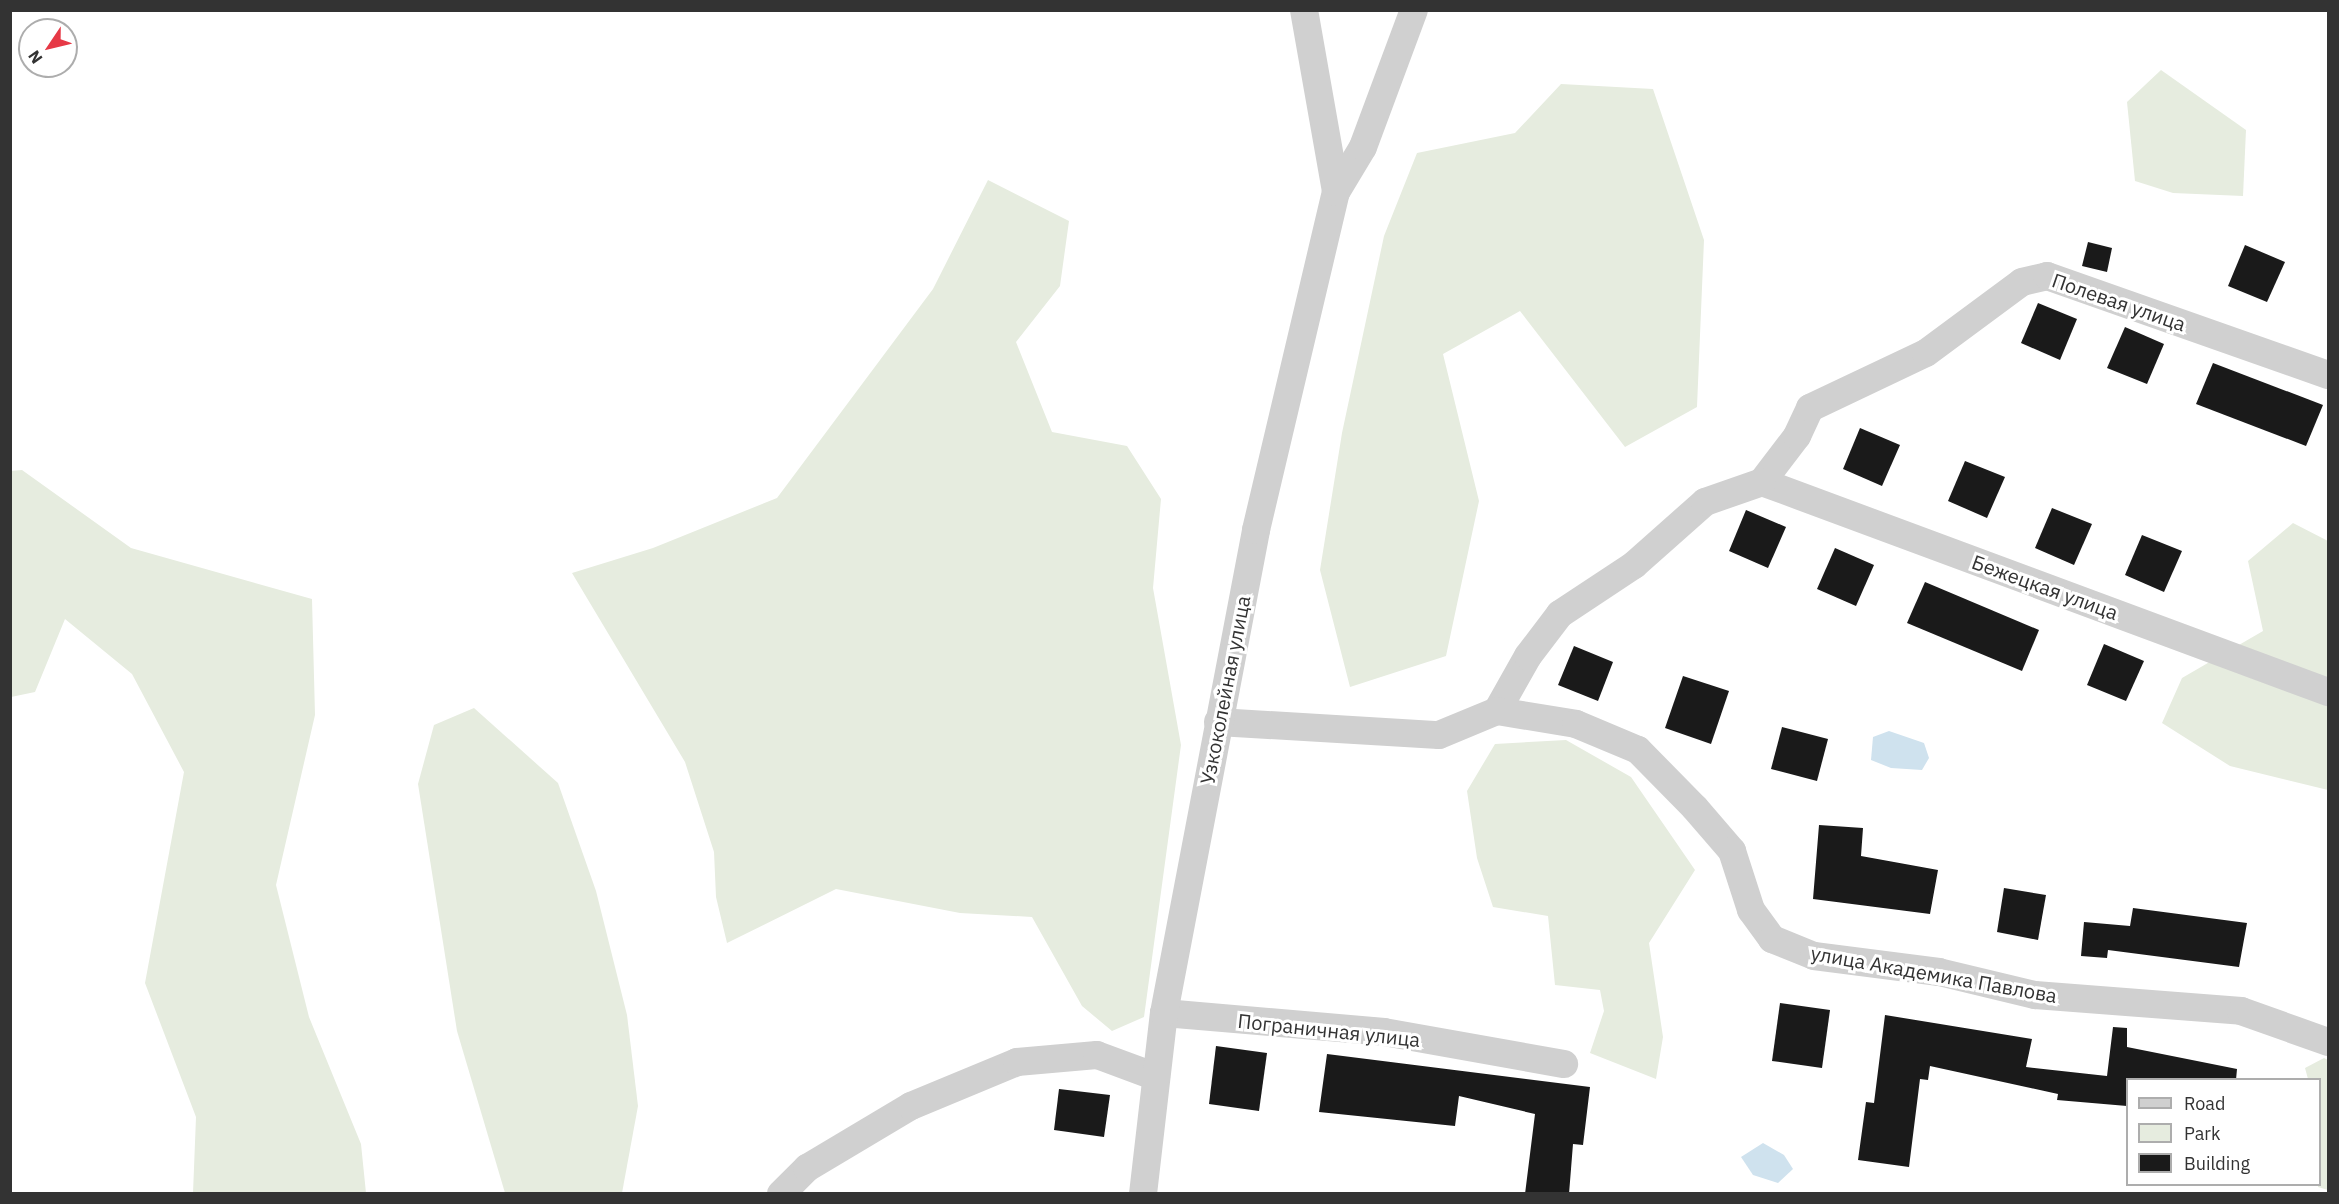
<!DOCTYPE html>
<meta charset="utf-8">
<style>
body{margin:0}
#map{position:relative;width:2339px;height:1204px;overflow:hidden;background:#fff;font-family:"IBM Plex Sans",sans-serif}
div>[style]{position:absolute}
.green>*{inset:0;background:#e6ecdf}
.water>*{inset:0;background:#cfe2ee}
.building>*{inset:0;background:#1a1a1a}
.minor>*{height:28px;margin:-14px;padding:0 14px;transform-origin:14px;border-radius:14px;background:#d0d0d0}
span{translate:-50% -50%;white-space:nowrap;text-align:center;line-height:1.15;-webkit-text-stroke:6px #fff;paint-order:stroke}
.street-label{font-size:20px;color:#333}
.frame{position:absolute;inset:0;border:12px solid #333;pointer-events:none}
.legend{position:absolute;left:2126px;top:1078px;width:195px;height:108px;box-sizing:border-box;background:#fff;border:2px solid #adadad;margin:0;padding:8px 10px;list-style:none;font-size:18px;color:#333}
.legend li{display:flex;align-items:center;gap:12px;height:30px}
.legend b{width:30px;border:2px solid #adadad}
.north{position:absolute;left:18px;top:18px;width:60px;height:60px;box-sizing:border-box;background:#fff;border:2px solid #adadad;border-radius:50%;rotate:235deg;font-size:16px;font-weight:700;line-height:24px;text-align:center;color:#333}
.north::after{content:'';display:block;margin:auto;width:21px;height:27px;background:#e63946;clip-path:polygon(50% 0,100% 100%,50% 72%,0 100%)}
</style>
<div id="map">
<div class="green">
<i style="clip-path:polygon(2161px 70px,2246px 130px,2243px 196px,2173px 193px,2135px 181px,2127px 102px)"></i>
<i style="clip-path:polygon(1561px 84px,1653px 89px,1704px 240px,1697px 407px,1625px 447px,1520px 311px,1443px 354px,1479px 501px,1446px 656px,1350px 687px,1320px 570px,1342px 433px,1384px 236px,1417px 153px,1515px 133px)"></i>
<i style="clip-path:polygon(988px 180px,1069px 221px,1060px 286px,1016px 342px,1052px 432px,1127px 446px,1161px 499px,1153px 588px,1181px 745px,1144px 1017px,1112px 1031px,1082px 1006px,1032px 917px,960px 913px,836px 889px,727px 943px,716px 897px,714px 852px,685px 762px,572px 573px,653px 548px,777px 498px,933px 289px)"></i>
<i style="clip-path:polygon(22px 470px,131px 548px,312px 599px,315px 715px,276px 885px,309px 1017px,361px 1144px,366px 1193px,193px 1193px,196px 1117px,145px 983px,184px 772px,132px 674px,65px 619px,35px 692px,11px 697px,10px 471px)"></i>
<i style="clip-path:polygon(2293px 523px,2328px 541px,2328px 790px,2230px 766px,2162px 723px,2182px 678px,2263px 631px,2248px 561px)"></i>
<i style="clip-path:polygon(474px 708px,558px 783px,596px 891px,627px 1015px,638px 1106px,622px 1193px,505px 1193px,457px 1031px,418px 784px,434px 725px)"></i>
<i style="clip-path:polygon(1566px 740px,1631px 777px,1695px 870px,1649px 943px,1663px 1037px,1656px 1079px,1590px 1053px,1604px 1011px,1600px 990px,1555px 985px,1548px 916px,1493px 907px,1477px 858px,1467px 791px,1495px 744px)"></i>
<i style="clip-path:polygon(2324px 1058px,2328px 1060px,2328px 1190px,2318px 1187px,2320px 1080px,2308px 1079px,2305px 1068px)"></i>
</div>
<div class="water">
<i style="clip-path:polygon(1889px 731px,1924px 743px,1929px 758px,1922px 770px,1891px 768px,1871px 760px,1873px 737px)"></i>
<i style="clip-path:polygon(1763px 1143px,1784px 1155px,1793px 1169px,1778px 1183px,1753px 1175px,1741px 1157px)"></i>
</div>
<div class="building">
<i style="clip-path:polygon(2088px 242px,2112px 248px,2107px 272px,2082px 266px)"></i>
<i style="clip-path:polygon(2245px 245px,2285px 262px,2267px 302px,2228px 286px)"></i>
<i style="clip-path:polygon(2038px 303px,2077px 319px,2060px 360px,2021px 343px)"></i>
<i style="clip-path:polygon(2125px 327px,2164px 344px,2147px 384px,2107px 368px)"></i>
<i style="clip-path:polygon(2213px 363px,2323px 405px,2306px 446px,2196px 404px)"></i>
<i style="clip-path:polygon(1860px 428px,1900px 445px,1882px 486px,1843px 469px)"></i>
<i style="clip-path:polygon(1965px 461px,2005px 477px,1987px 518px,1948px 501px)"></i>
<i style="clip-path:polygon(2052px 508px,2092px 524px,2074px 565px,2035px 548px)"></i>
<i style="clip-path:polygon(1746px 510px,1786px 527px,1768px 568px,1729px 551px)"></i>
<i style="clip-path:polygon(2142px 535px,2182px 551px,2164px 592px,2125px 575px)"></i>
<i style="clip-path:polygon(1835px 548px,1874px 565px,1856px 606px,1817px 589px)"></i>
<i style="clip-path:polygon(1925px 582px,2039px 630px,2022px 671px,1907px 623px)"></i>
<i style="clip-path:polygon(2104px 644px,2144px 661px,2126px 701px,2087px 685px)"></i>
<i style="clip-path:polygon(1574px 646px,1613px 662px,1598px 701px,1558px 685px)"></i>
<i style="clip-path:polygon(1683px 676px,1729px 691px,1711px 744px,1665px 728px)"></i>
<i style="clip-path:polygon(1782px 727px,1828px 739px,1817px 781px,1771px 769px)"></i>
<i style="clip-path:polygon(1819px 825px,1863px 828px,1861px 856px,1938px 870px,1930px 914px,1813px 899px)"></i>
<i style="clip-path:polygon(2004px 888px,2046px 895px,2038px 940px,1997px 932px)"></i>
<i style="clip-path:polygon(2133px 908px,2247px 923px,2239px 967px,2108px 950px,2107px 958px,2081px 956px,2084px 922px,2130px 926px)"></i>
<i style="clip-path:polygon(1780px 1003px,1830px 1010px,1822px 1068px,1772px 1061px)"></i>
<i style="clip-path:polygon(1885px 1015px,2032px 1039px,2026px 1067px,2107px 1076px,2113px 1027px,2127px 1028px,2127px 1047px,2237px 1069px,2236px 1080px,2127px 1080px,2127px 1106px,2057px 1100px,2058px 1094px,1930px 1066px,1928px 1080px,1920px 1079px,1909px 1167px,1858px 1160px,1866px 1102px,1874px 1103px)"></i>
<i style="clip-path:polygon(1216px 1046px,1267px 1053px,1259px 1111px,1209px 1104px)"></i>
<i style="clip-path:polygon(1327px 1054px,1590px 1087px,1583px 1145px,1573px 1144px,1569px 1194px,1525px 1194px,1535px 1114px,1459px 1096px,1455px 1126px,1319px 1112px)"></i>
<i style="clip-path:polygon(1059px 1089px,1110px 1095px,1104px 1137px,1054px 1130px)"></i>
</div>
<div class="minor">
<i style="left:1304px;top:10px;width:185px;rotate:80deg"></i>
<i style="left:1762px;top:482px;width:58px;rotate:-52.7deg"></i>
<i style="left:1797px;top:436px;width:31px;rotate:-65deg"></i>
<i style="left:1810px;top:408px;width:128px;rotate:-25.4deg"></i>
<i style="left:1926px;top:353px;width:119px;rotate:-36.5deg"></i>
<i style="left:2022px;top:282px;width:26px;rotate:-13deg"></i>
<i style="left:2047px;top:276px;width:298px;rotate:19.4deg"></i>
<i style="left:1762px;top:482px;width:604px;rotate:20.36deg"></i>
<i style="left:1497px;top:711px;width:63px;rotate:-60.6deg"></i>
<i style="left:1528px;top:656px;width:53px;rotate:-52.7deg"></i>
<i style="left:1560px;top:614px;width:89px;rotate:-33.5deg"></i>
<i style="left:1634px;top:565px;width:95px;rotate:-41.6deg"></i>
<i style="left:1705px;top:502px;width:60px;rotate:-19.3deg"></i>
<i style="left:1218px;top:722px;width:221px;rotate:3.4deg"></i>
<i style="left:1439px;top:735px;width:63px;rotate:-22.5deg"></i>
<i style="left:1497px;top:711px;width:80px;rotate:9.3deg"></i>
<i style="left:1576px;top:724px;width:67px;rotate:22.8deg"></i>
<i style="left:1638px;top:750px;width:81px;rotate:45.5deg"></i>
<i style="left:1695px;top:808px;width:57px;rotate:49.3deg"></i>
<i style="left:1732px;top:851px;width:62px;rotate:72.1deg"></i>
<i style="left:1751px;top:910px;width:36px;rotate:54deg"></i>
<i style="left:1772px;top:939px;width:45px;rotate:22deg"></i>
<i style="left:1814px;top:956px;width:126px;rotate:7.3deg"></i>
<i style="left:1939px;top:972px;width:99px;rotate:13.5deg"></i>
<i style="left:2035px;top:995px;width:207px;rotate:4.4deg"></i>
<i style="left:2241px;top:1011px;width:92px;rotate:19.6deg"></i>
<i style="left:1164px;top:1013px;width:221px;rotate:4.9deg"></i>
<i style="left:1384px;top:1032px;width:183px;rotate:10.1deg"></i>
<i style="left:781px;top:1194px;width:37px;rotate:-45deg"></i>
<i style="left:807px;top:1168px;width:121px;rotate:-30.8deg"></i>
<i style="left:911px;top:1106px;width:115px;rotate:-22.5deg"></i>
<i style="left:1017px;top:1062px;width:80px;rotate:-5deg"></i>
<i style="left:1097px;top:1055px;width:63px;rotate:20.4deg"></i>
<i style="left:1143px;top:1194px;width:182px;rotate:-83.4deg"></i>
<i style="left:1164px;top:1013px;width:492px;rotate:-79.2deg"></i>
<i style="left:1256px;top:530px;width:347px;rotate:-76.7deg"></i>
<i style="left:1336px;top:192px;width:52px;rotate:-59deg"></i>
<i style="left:1363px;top:147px;width:146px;rotate:-69.6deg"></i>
</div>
<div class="street-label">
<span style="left:2119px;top:302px;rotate:19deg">Полевая улица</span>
<span style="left:2045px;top:587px;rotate:20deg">Бежецкая улица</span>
<span style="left:1225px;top:690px;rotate:-79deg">Узкоколейная улица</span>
<span style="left:1934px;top:974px;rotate:10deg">улица Академика Павлова</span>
<span style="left:1329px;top:1030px;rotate:6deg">Пограничная улица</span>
</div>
<div class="frame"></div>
<ul class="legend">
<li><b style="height:8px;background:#d0d0d0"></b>Road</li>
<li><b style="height:16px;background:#e6ecdf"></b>Park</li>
<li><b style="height:16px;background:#1a1a1a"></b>Building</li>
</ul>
<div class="north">N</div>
</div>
